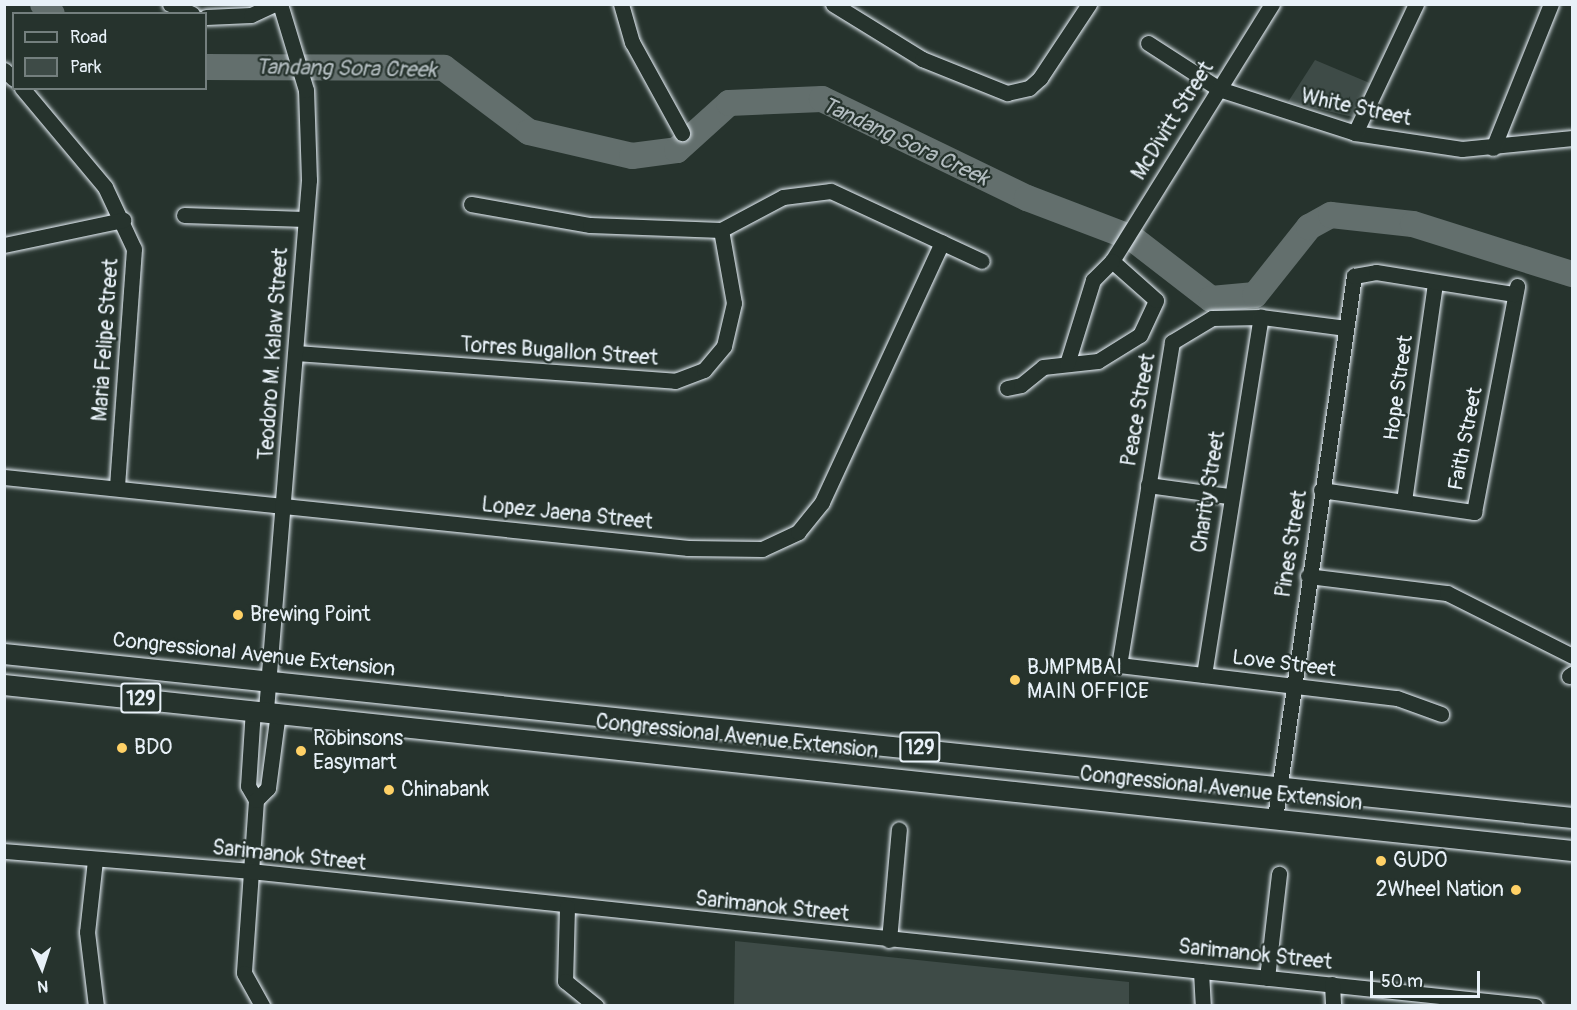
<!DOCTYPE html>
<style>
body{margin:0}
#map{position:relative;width:1577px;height:1010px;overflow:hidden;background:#26332d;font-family:Pangolin,sans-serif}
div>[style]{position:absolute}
.green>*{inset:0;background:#3e4b47}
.river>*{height:26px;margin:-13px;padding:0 13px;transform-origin:13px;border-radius:13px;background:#636f6d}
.roads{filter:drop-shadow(0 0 2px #e8f1f8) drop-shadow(0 0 2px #e8f1f8)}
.minor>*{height:15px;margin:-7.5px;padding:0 7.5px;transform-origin:7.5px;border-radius:7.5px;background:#26332d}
.major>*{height:20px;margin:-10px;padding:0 10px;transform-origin:10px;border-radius:10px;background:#26332d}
.dots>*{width:16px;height:16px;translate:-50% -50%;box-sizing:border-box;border:3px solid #26332d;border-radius:50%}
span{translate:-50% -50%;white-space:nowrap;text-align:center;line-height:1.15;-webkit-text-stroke:4.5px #26332d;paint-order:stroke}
.shield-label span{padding:2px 4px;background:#26332d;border:2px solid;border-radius:4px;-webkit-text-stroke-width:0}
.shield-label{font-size:20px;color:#e8f1f8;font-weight:700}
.street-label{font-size:21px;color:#e8f1f8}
.poi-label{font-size:21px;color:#e8f1f8}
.left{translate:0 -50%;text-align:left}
.right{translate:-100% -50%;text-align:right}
.water-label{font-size:22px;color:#b3bdc0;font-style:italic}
.frame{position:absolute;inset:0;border:6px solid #e8f1f8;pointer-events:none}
.legend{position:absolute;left:12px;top:12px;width:195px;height:78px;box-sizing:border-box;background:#26332d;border:2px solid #747f7e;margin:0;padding:8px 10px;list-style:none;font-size:18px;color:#e8f1f8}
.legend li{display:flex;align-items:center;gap:12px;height:30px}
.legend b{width:30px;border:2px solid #747f7e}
.north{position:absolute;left:12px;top:938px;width:60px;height:60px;-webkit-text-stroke:4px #26332d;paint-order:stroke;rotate:177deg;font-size:16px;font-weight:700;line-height:24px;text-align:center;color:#e8f1f8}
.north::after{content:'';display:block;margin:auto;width:21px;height:27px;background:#e8f1f8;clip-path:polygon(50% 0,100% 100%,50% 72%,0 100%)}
.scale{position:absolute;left:1370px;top:971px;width:110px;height:27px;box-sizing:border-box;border:3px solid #e8f1f8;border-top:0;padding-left:8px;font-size:18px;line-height:21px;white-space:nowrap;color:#e8f1f8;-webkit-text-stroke:4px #26332d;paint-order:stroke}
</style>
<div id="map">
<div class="green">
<i style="clip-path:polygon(1315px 60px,1372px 84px,1353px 117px,1288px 102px)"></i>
<i style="clip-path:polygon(735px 941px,1129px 982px,1129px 1005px,734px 1005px)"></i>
</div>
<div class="river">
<i style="left:43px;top:4px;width:13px;rotate:48deg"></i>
<i style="left:206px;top:67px;width:238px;rotate:0.2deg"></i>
<i style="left:444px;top:68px;width:106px;rotate:37deg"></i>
<i style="left:529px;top:132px;width:106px;rotate:13.1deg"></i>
<i style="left:632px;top:156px;width:45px;rotate:-7.6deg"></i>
<i style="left:677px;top:150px;width:70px;rotate:-42.1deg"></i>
<i style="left:729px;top:103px;width:93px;rotate:-2.5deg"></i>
<i style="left:822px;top:99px;width:228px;rotate:25.8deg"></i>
<i style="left:1027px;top:198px;width:112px;rotate:20.9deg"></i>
<i style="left:1132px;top:238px;width:100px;rotate:37.7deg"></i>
<i style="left:1211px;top:299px;width:44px;rotate:-5.2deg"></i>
<i style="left:1255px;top:295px;width:87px;rotate:-51.5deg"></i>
<i style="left:1309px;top:227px;width:25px;rotate:-29deg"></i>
<i style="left:1331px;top:215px;width:82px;rotate:6.3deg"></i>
<i style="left:1413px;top:224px;width:167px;rotate:17.5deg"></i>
</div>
<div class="roads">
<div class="minor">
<i style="left:170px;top:4px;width:24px;rotate:24deg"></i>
<i style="left:621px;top:4px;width:40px;rotate:74deg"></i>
<i style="left:632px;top:42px;width:104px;rotate:61.2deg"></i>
<i style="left:833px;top:4px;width:105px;rotate:31.7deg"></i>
<i style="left:922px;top:59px;width:92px;rotate:21.8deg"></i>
<i style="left:1007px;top:93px;width:23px;rotate:-13deg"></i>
<i style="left:1029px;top:88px;width:15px;rotate:-42deg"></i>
<i style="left:1040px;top:78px;width:89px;rotate:-56.5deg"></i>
<i style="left:206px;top:17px;width:45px;rotate:-2.5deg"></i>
<i style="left:251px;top:15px;width:26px;rotate:-25deg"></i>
<i style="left:1148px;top:43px;width:85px;rotate:32.9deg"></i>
<i style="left:1219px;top:89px;width:143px;rotate:17.9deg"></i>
<i style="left:1355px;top:133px;width:108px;rotate:8.5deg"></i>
<i style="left:1462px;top:149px;width:111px;rotate:-5.7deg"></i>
<i style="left:4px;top:70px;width:13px;rotate:42deg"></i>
<i style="left:22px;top:88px;width:129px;rotate:50deg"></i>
<i style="left:105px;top:187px;width:68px;rotate:64.9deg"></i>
<i style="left:134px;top:249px;width:239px;rotate:94.1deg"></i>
<i style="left:1355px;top:133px;width:143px;rotate:-64.7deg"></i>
<i style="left:1493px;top:148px;width:155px;rotate:-68.1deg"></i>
<i style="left:471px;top:204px;width:121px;rotate:10deg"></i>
<i style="left:590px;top:225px;width:131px;rotate:2.2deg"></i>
<i style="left:721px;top:230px;width:70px;rotate:-28deg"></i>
<i style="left:783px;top:197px;width:48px;rotate:-7.1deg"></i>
<i style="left:831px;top:191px;width:166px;rotate:24.9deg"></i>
<i style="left:184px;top:215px;width:121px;rotate:1.9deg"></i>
<i style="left:4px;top:245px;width:122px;rotate:-11.9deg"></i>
<i style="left:1112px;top:261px;width:303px;rotate:-58.1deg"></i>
<i style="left:1346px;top:328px;width:86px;rotate:-172.6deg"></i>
<i style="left:1261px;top:317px;width:49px;rotate:178.8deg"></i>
<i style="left:1212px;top:318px;width:47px;rotate:149deg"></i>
<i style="left:1172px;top:342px;width:327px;rotate:99.3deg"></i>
<i style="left:1119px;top:665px;width:280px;rotate:6.8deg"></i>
<i style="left:1397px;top:698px;width:47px;rotate:20deg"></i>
<i style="left:296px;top:353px;width:380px;rotate:4.2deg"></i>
<i style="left:675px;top:381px;width:31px;rotate:-21deg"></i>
<i style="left:704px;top:370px;width:31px;rotate:-50deg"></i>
<i style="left:724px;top:346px;width:44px;rotate:-76.9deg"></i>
<i style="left:734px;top:303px;width:74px;rotate:-100.1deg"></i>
<i style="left:1007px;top:388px;width:14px;rotate:-12deg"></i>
<i style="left:1021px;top:385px;width:28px;rotate:-39deg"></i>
<i style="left:1043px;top:367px;width:55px;rotate:-6.2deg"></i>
<i style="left:1098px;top:361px;width:49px;rotate:-31.8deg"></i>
<i style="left:1140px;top:335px;width:38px;rotate:-65deg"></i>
<i style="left:1156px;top:300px;width:59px;rotate:-138.4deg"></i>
<i style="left:1112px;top:261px;width:27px;rotate:135deg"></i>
<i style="left:1093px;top:280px;width:88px;rotate:107.2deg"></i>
<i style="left:4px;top:477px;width:688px;rotate:5.93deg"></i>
<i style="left:688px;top:548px;width:74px;rotate:0.8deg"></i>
<i style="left:762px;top:549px;width:40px;rotate:-25deg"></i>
<i style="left:798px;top:532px;width:38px;rotate:-51deg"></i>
<i style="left:822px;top:502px;width:286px;rotate:-65.2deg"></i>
<i style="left:1148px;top:485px;width:81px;rotate:7.8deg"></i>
<i style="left:1321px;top:490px;width:155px;rotate:8.2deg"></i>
<i style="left:1474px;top:512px;width:230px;rotate:-79.2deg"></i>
<i style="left:1404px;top:501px;width:221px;rotate:-81.9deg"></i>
<i style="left:1308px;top:576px;width:140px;rotate:7deg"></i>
<i style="left:1447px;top:593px;width:140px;rotate:26.7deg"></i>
<i style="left:1204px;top:675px;width:363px;rotate:-81deg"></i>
<i style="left:1569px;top:676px;width:4px;rotate:-34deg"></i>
<i style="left:253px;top:709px;width:77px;rotate:93.7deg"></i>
<i style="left:248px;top:786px;width:16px;rotate:60deg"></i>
<i style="left:256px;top:800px;width:173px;rotate:94deg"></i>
<i style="left:244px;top:973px;width:38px;rotate:61deg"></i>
<i style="left:266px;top:710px;width:532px;rotate:-85.36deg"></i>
<i style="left:309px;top:180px;width:90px;rotate:-91.9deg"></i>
<i style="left:306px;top:90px;width:90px;rotate:-106.8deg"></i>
<i style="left:256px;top:800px;width:17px;rotate:-45deg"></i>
<i style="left:268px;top:788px;width:77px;rotate:-82.5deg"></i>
<i style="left:1275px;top:818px;width:548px;rotate:-81.71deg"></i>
<i style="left:1354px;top:276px;width:22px;rotate:-10deg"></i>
<i style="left:1376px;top:272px;width:140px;rotate:9.1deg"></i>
<i style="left:4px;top:851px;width:247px;rotate:4.6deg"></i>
<i style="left:250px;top:871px;width:1292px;rotate:6deg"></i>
<i style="left:95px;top:860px;width:72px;rotate:96.3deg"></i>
<i style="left:87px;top:932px;width:75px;rotate:83.1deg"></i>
<i style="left:567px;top:907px;width:74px;rotate:91.5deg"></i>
<i style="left:565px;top:981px;width:40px;rotate:39deg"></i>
<i style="left:889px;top:940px;width:111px;rotate:-84.9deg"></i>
<i style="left:1201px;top:971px;width:35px;rotate:87deg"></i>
<i style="left:1267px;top:978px;width:105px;rotate:-83.4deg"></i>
<i style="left:1332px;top:984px;width:22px;rotate:87deg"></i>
</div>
<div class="major">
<i style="left:4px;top:654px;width:1577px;rotate:5.97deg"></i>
<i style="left:4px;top:685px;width:1577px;rotate:6.04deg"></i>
</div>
</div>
<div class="dots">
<i style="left:238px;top:615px;background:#ffd166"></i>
<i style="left:1015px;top:680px;background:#ffd166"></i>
<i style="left:122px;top:748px;background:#ffd166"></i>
<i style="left:301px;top:751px;background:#ffd166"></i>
<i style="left:389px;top:790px;background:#ffd166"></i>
<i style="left:1381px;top:861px;background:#ffd166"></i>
<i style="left:1516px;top:890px;background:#ffd166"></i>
</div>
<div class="shield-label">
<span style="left:141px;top:698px">129</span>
<span style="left:920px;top:747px">129</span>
</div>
<div class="street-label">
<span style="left:1356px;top:108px;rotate:12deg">White Street</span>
<span style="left:1173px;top:121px;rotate:-58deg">McDivitt Street</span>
<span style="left:106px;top:340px;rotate:-86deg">Maria Felipe Street</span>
<span style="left:559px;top:352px;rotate:4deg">Torres Bugallon Street</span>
<span style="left:274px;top:354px;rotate:-86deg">Teodoro M. Kalaw Street</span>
<span style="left:1399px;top:388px;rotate:-82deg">Hope Street</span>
<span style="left:1139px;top:410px;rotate:-80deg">Peace Street</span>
<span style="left:1466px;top:439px;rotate:-79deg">Faith Street</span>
<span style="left:1209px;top:492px;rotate:-81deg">Charity Street</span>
<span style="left:567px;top:514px;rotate:6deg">Lopez Jaena Street</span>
<span style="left:1292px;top:544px;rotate:-81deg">Pines Street</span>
<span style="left:254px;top:655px;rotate:6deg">Congressional Avenue Extension</span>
<span style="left:1284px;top:664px;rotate:7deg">Love Street</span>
<span style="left:737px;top:737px;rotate:6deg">Congressional Avenue Extension</span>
<span style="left:1221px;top:789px;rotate:6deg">Congressional Avenue Extension</span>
<span style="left:289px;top:856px;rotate:6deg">Sarimanok Street</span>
<span style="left:772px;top:907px;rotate:6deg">Sarimanok Street</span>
<span style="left:1255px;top:955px;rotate:6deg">Sarimanok Street</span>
</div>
<div class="poi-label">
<span class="left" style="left:250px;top:615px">Brewing Point</span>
<span class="left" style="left:1027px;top:680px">BJMPMBAI<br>MAIN OFFICE</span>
<span class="left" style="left:313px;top:751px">Robinsons<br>Easymart</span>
<span class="left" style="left:134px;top:748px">BDO</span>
<span class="left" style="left:401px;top:790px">Chinabank</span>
<span class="left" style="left:1393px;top:861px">GUDO</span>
<span class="right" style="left:1504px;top:890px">2Wheel Nation</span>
</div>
<div class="water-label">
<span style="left:346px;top:69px;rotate:1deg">Tandang Sora Creek</span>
<span style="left:905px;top:142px;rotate:25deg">Tandang Sora Creek</span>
</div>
<div class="frame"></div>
<ul class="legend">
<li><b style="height:8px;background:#26332d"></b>Road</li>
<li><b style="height:16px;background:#3e4b47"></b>Park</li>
</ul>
<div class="north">N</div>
<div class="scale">50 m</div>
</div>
